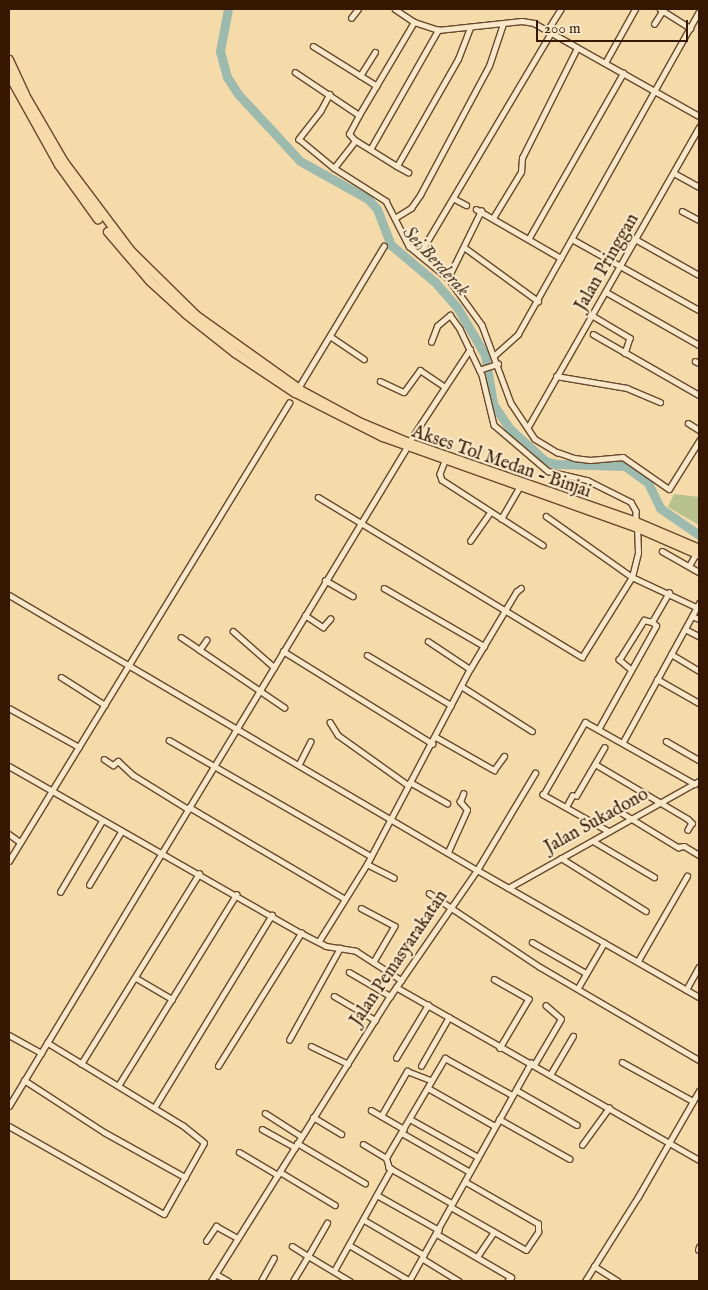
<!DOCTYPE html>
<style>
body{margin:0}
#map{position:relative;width:708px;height:1290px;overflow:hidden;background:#f5daaa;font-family:"IM FELL English",serif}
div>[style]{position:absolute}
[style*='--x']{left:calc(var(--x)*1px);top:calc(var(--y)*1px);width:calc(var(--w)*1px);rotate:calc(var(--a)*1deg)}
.green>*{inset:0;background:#b7c18c}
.river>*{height:9px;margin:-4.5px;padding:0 4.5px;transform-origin:4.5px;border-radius:4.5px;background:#9dbaae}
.roads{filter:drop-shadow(1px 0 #66482c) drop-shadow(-1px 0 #66482c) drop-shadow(0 1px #66482c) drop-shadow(0 -1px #66482c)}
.minor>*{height:4.5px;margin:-2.25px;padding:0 2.25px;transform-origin:2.25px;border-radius:2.25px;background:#f8e7c8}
.tertiary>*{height:5px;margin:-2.5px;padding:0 2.5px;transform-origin:2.5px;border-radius:2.5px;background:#f8e7c8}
.primary>*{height:7px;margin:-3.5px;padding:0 3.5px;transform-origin:3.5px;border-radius:3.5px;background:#f5daaa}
.motorway>*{height:8px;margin:-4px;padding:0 4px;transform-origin:4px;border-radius:4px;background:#f5daaa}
span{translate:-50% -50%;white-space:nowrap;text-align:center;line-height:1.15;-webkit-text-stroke:4.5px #f8e7c8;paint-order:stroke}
.street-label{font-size:18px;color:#361802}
.water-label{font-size:19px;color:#554936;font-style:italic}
.frame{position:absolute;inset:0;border:10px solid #361802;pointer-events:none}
.scale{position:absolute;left:536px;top:20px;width:152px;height:22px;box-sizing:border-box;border:2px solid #361802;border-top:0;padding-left:6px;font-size:15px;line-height:18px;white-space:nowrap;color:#361802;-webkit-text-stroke:4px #f8e7c8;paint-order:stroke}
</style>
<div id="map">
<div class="green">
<i style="clip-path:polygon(674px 494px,699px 497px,699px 525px,668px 507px)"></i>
</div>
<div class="river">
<i style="--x:228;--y:9;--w:43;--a:100.8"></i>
<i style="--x:220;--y:51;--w:27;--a:75"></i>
<i style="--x:227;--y:77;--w:20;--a:57"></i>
<i style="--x:238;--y:94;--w:91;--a:47.2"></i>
<i style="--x:300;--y:161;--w:78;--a:29.2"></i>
<i style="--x:368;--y:199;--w:13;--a:48"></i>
<i style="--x:377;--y:209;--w:39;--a:69"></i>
<i style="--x:391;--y:245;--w:57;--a:40.1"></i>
<i style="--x:435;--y:282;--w:33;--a:49"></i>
<i style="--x:457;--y:307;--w:56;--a:59.7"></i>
<i style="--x:485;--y:355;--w:50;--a:80.7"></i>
<i style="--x:493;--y:404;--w:29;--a:56"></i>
<i style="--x:509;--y:428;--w:49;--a:42.5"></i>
<i style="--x:545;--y:461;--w:11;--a:15"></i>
<i style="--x:556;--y:464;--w:69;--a:1.7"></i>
<i style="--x:625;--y:466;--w:29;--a:36"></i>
<i style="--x:648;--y:483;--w:28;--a:64"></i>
<i style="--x:660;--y:508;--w:47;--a:34.7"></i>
</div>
<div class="roads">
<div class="minor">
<i style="--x:395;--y:9;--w:23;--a:34"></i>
<i style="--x:414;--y:22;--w:25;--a:18"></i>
<i style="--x:438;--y:30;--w:84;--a:-6.1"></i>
<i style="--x:522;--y:21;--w:12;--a:9"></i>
<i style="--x:534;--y:23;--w:189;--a:29.4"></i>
<i style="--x:660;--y:9;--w:36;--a:32"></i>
<i style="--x:351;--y:18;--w:11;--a:-52"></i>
<i style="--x:654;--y:24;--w:17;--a:-57"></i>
<i style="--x:547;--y:31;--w:26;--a:-58"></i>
<i style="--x:313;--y:46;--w:75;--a:32"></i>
<i style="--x:605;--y:63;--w:62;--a:-60.9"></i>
<i style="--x:295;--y:72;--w:77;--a:33.9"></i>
<i style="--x:360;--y:76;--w:28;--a:-58"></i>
<i style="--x:330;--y:94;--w:19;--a:118"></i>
<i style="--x:321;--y:111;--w:36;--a:128"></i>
<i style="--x:299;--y:139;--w:45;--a:39.6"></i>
<i style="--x:334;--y:168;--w:62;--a:32.4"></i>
<i style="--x:386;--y:201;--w:51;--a:62.9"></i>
<i style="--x:409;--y:246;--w:50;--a:39.4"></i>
<i style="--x:448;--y:278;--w:58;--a:54.1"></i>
<i style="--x:482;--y:325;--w:83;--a:69.6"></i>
<i style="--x:511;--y:403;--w:43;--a:56.3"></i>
<i style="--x:535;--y:439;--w:26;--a:31"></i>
<i style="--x:557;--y:452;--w:18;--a:19"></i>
<i style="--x:574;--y:458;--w:16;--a:7"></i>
<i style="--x:590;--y:460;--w:33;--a:-5"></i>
<i style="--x:623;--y:457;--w:56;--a:34.8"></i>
<i style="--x:669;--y:489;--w:57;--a:-58"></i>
<i style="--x:355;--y:140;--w:49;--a:31.8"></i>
<i style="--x:397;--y:166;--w:123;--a:-60.3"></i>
<i style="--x:458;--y:59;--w:33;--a:-69"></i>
<i style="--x:371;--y:148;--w:136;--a:-60.4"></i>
<i style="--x:397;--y:166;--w:13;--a:29"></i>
<i style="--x:334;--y:168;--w:34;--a:-52"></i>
<i style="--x:355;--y:141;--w:9;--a:-131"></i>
<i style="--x:349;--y:134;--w:21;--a:-62"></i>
<i style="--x:359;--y:115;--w:108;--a:-59.4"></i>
<i style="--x:674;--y:173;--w:29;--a:29"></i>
<i style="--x:453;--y:198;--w:15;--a:28"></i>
<i style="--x:476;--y:209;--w:98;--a:30"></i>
<i style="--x:682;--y:211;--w:19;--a:28"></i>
<i style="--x:395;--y:218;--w:19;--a:-32"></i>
<i style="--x:411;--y:208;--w:16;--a:-55"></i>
<i style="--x:420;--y:195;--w:146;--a:-61.9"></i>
<i style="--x:489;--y:66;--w:44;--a:-71.6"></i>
<i style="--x:493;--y:218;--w:54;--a:-58.7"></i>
<i style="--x:521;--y:172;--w:14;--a:-86"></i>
<i style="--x:522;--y:158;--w:123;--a:-63.4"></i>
<i style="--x:529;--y:238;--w:190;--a:-60.3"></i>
<i style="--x:572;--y:239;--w:145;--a:29.2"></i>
<i style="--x:637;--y:240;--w:71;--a:29.4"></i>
<i style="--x:464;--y:247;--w:92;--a:36.1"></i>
<i style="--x:419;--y:255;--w:257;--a:-59.3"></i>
<i style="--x:448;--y:278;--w:75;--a:-63.8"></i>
<i style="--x:608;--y:293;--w:105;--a:29.7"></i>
<i style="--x:593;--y:316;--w:43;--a:30.7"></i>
<i style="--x:630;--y:338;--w:16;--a:108"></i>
<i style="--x:593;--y:334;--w:122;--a:29.9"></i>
<i style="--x:330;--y:336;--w:41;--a:34.1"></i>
<i style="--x:431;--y:342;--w:17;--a:-69"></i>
<i style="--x:437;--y:326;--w:17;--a:-40"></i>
<i style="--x:450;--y:315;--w:17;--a:54"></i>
<i style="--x:460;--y:329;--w:51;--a:64.4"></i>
<i style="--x:482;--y:375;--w:51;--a:76.5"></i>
<i style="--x:494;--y:425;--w:71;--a:40.4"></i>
<i style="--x:548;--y:471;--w:40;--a:13"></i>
<i style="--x:587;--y:480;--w:49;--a:26.6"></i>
<i style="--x:631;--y:502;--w:10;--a:61"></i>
<i style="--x:636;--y:511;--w:10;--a:90"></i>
<i style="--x:495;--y:355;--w:31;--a:-42"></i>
<i style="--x:518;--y:334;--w:369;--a:-60.7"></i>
<i style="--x:695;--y:361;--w:4;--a:27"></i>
<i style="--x:479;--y:370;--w:20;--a:-18"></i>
<i style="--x:556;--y:376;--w:72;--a:9.6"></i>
<i style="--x:627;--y:388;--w:36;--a:23"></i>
<i style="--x:380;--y:381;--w:26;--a:25"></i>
<i style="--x:404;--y:392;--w:27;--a:-54"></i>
<i style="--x:420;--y:370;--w:29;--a:34"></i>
<i style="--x:297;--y:390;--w:168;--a:-58.9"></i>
<i style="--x:688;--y:423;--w:13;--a:32"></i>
<i style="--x:528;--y:427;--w:345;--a:-60.3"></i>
<i style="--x:409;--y:442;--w:111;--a:-56.7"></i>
<i style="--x:445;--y:461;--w:14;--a:111"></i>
<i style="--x:440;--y:474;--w:6;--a:72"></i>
<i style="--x:442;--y:480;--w:120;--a:32.8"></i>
<i style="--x:318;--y:497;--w:309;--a:31.2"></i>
<i style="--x:582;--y:657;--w:94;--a:-58"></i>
<i style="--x:632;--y:577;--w:25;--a:-76"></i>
<i style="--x:638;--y:553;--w:25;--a:-92"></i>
<i style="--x:546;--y:516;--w:105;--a:35.3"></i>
<i style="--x:632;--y:577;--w:71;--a:25.1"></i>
<i style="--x:501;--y:519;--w:38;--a:-60"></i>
<i style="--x:470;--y:541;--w:35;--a:-55"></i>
<i style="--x:662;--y:551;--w:43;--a:29.6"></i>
<i style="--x:689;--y:566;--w:16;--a:-60"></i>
<i style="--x:325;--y:580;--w:32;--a:30"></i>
<i style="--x:384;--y:588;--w:116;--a:30.1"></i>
<i style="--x:9;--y:595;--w:543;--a:30.44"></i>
<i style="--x:477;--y:870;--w:113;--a:-59.1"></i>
<i style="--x:305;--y:615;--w:22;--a:34"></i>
<i style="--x:323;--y:627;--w:11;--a:-49"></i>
<i style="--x:692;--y:616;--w:8;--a:23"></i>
<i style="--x:685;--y:629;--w:16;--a:27"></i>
<i style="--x:233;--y:631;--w:55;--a:41.3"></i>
<i style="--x:181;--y:637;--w:23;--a:34"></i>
<i style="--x:207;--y:640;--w:12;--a:125"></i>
<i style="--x:200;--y:650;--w:102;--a:34.2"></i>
<i style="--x:428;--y:641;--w:50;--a:33.7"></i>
<i style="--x:283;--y:651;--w:176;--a:31.8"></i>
<i style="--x:671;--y:654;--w:33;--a:31"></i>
<i style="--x:367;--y:655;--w:98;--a:30.8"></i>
<i style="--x:631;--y:670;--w:16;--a:-140"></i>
<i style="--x:619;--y:660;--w:47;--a:-58"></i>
<i style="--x:644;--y:620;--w:8;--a:14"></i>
<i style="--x:61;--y:677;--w:52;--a:32.5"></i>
<i style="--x:657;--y:679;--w:48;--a:29.7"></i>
<i style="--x:461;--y:686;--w:84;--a:32.4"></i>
<i style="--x:9;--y:708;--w:80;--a:29.1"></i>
<i style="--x:330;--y:722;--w:15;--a:58"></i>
<i style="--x:338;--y:735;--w:86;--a:35.5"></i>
<i style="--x:599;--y:728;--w:117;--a:-60.8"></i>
<i style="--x:656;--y:626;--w:6;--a:-135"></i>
<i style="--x:652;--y:622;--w:34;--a:-60"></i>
<i style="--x:436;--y:737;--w:67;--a:29.6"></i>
<i style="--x:494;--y:770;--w:17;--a:-54"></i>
<i style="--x:169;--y:740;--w:233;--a:29.9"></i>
<i style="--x:666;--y:741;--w:38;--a:30"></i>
<i style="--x:623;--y:742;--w:158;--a:-61.3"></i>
<i style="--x:104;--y:759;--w:11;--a:34"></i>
<i style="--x:113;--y:765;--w:6;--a:-39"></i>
<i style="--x:118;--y:761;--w:21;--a:43"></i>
<i style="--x:133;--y:775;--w:65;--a:31.7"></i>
<i style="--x:299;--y:764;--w:25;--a:-63"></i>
<i style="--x:595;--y:764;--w:108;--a:30.6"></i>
<i style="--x:688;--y:819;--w:6;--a:45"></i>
<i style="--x:692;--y:823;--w:8;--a:120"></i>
<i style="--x:9;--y:766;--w:336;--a:29.8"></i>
<i style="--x:301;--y:933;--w:28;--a:27"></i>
<i style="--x:326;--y:946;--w:30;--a:9"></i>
<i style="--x:356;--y:951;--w:54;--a:32.8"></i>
<i style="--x:410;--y:782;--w:43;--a:29.6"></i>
<i style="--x:189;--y:807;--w:181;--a:30.5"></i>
<i style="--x:566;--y:807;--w:13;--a:-61"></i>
<i style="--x:572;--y:796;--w:4;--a:0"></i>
<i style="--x:576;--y:796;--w:56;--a:-59.7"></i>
<i style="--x:622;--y:813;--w:66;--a:31.3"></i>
<i style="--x:678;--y:847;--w:6;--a:-9"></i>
<i style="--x:684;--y:846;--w:17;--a:31"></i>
<i style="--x:609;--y:832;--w:76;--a:-150.7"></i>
<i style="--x:543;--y:795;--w:84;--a:-60.1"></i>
<i style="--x:585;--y:722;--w:126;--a:29.4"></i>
<i style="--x:9;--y:834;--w:14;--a:36"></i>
<i style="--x:593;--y:841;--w:71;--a:30.5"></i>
<i style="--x:448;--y:852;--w:46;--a:-65.7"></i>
<i style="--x:467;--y:810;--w:11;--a:-131"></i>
<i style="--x:460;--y:802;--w:9;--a:-69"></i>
<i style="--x:561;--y:858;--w:100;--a:31.9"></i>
<i style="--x:9;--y:861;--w:537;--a:-58.56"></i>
<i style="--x:367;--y:864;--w:30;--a:27"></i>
<i style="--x:89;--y:885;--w:62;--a:-58.9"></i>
<i style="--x:60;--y:892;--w:82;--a:-59.4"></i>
<i style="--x:429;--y:893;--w:133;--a:33.7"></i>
<i style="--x:540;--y:967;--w:184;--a:30.3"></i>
<i style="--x:361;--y:908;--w:38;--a:28"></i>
<i style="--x:395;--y:926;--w:42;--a:120.3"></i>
<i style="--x:319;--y:941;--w:91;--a:-58.1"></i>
<i style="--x:367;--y:864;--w:221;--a:-62.2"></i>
<i style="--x:470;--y:669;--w:90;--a:-59.1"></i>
<i style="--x:516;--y:592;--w:6;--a:-39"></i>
<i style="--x:532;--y:942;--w:62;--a:29.9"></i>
<i style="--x:638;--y:961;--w:98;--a:-60"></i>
<i style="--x:349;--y:972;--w:48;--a:30.3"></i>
<i style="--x:136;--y:978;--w:42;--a:30.3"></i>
<i style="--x:494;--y:979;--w:40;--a:29.7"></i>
<i style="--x:529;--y:999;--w:57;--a:120.6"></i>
<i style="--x:396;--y:987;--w:349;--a:29.7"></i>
<i style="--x:578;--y:988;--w:52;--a:-60"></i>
<i style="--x:686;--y:990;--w:26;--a:-61"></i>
<i style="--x:334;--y:996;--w:48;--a:30.3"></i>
<i style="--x:9;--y:1035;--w:37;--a:29"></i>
<i style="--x:289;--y:1040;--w:105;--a:-61"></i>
<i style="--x:311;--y:1046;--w:41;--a:25.9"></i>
<i style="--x:396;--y:1058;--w:62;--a:-58.9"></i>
<i style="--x:622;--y:1062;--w:81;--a:28.8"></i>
<i style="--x:81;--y:1064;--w:224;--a:-58.2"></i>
<i style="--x:534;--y:1065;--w:53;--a:-59.6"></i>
<i style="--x:561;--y:1019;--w:20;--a:-139"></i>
<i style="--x:218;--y:1066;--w:157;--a:-58"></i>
<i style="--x:421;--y:1066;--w:56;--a:-60.3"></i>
<i style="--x:550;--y:1075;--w:45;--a:-59.5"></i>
<i style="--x:24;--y:1080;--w:95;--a:33"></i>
<i style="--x:104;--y:1132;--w:93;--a:29.1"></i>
<i style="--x:118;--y:1086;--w:225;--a:-58.3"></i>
<i style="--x:428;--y:1088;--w:77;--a:29.6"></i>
<i style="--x:516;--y:1090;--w:70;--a:29.8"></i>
<i style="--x:9;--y:1106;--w:770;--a:-58.87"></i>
<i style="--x:154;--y:1108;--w:226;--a:-58.6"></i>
<i style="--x:371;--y:1110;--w:38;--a:30"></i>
<i style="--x:265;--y:1113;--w:43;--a:32.6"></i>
<i style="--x:381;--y:1116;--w:52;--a:-60"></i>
<i style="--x:407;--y:1071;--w:26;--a:21"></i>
<i style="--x:313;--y:1117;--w:33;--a:31"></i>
<i style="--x:410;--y:1119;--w:78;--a:29.2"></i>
<i style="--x:499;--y:1119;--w:81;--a:29.4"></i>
<i style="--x:9;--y:1126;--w:178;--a:29.6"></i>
<i style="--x:164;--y:1214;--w:81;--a:-60.6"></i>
<i style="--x:204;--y:1143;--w:27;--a:-141"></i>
<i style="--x:183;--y:1126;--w:159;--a:-148.6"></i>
<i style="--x:262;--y:1129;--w:38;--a:29"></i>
<i style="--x:402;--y:1133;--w:78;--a:29.8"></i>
<i style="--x:297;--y:1143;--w:79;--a:30.5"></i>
<i style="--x:363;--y:1144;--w:27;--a:31"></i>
<i style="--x:582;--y:1145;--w:46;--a:-53.9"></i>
<i style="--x:239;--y:1152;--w:45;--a:30.5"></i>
<i style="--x:280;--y:1172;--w:64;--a:31"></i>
<i style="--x:377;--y:1195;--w:71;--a:29.4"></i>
<i style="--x:452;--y:1204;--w:73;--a:-150.3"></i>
<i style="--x:389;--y:1168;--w:10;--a:-107"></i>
<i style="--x:386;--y:1158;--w:116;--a:-59.5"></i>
<i style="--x:445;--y:1058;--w:77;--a:28.9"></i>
<i style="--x:451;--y:1207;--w:86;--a:29.8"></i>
<i style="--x:526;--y:1250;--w:22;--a:-56"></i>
<i style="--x:538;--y:1232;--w:8;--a:-90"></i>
<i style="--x:538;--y:1224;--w:84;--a:-150.1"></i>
<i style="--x:364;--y:1220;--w:69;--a:30.3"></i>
<i style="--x:437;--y:1234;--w:86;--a:30.2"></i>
<i style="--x:511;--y:1277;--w:5;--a:127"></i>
<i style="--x:206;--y:1241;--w:18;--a:-56"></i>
<i style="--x:216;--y:1226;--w:25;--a:29"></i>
<i style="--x:349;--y:1245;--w:71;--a:30.5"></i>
<i style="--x:292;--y:1246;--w:19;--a:32"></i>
<i style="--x:308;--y:1256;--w:38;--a:-60"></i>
<i style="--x:698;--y:1250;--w:3;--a:-72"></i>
<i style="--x:477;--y:1257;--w:30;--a:-56"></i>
<i style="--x:423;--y:1259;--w:42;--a:31.4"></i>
<i style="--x:594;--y:1266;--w:28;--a:32"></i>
<i style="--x:334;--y:1271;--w:117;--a:-60.8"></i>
<i style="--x:216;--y:1274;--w:14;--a:30"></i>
<i style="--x:261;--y:1281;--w:26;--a:-61"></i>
<i style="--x:293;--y:1281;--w:29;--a:-59"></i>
<i style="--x:308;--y:1256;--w:49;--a:30.8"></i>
<i style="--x:409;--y:1281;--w:250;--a:-60.8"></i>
<i style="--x:585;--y:1281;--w:99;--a:-57.8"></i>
<i style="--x:638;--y:1197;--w:122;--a:-60.1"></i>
</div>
<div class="tertiary">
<i style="--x:508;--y:888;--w:219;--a:-29.3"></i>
<i style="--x:211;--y:1281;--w:337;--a:-57.9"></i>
<i style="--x:390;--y:996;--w:153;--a:-55.4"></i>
<i style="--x:477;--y:870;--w:256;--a:29.8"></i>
</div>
<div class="primary">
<i style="--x:298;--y:388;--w:72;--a:28.4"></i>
<i style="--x:361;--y:422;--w:52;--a:22.6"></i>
<i style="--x:409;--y:442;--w:240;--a:19.2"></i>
<i style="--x:636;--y:521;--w:69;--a:23.2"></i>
<i style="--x:295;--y:393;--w:97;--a:26.8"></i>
<i style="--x:382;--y:437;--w:271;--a:19.6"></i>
<i style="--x:637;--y:528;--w:68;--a:23.5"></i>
</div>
<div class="motorway">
<i style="--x:9;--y:60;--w:38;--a:65"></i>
<i style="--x:25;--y:95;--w:78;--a:59.8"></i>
<i style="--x:64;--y:162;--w:110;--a:53.1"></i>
<i style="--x:130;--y:250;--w:94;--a:44.6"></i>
<i style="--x:197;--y:316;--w:124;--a:35.5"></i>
<i style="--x:9;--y:75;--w:103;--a:60.9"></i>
<i style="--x:59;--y:165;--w:67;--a:54.2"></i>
<i style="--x:108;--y:232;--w:65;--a:49.4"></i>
<i style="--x:150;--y:281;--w:49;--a:42.5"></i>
<i style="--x:186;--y:314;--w:63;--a:38.5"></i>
<i style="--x:235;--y:353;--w:72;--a:33.7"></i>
</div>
</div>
<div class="street-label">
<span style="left:608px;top:263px;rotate:-60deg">Jalan Pringgan</span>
<span style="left:501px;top:463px;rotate:19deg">Akses Tol Medan - Binjai</span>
<span style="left:597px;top:822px;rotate:-29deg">Jalan Sukadono</span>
<span style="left:400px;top:959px;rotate:-56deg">Jalan Pemasyarakatan</span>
</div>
<div class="water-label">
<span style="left:435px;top:262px;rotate:47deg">Sei Berderak</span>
</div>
<div class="frame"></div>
<div class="scale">200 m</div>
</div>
